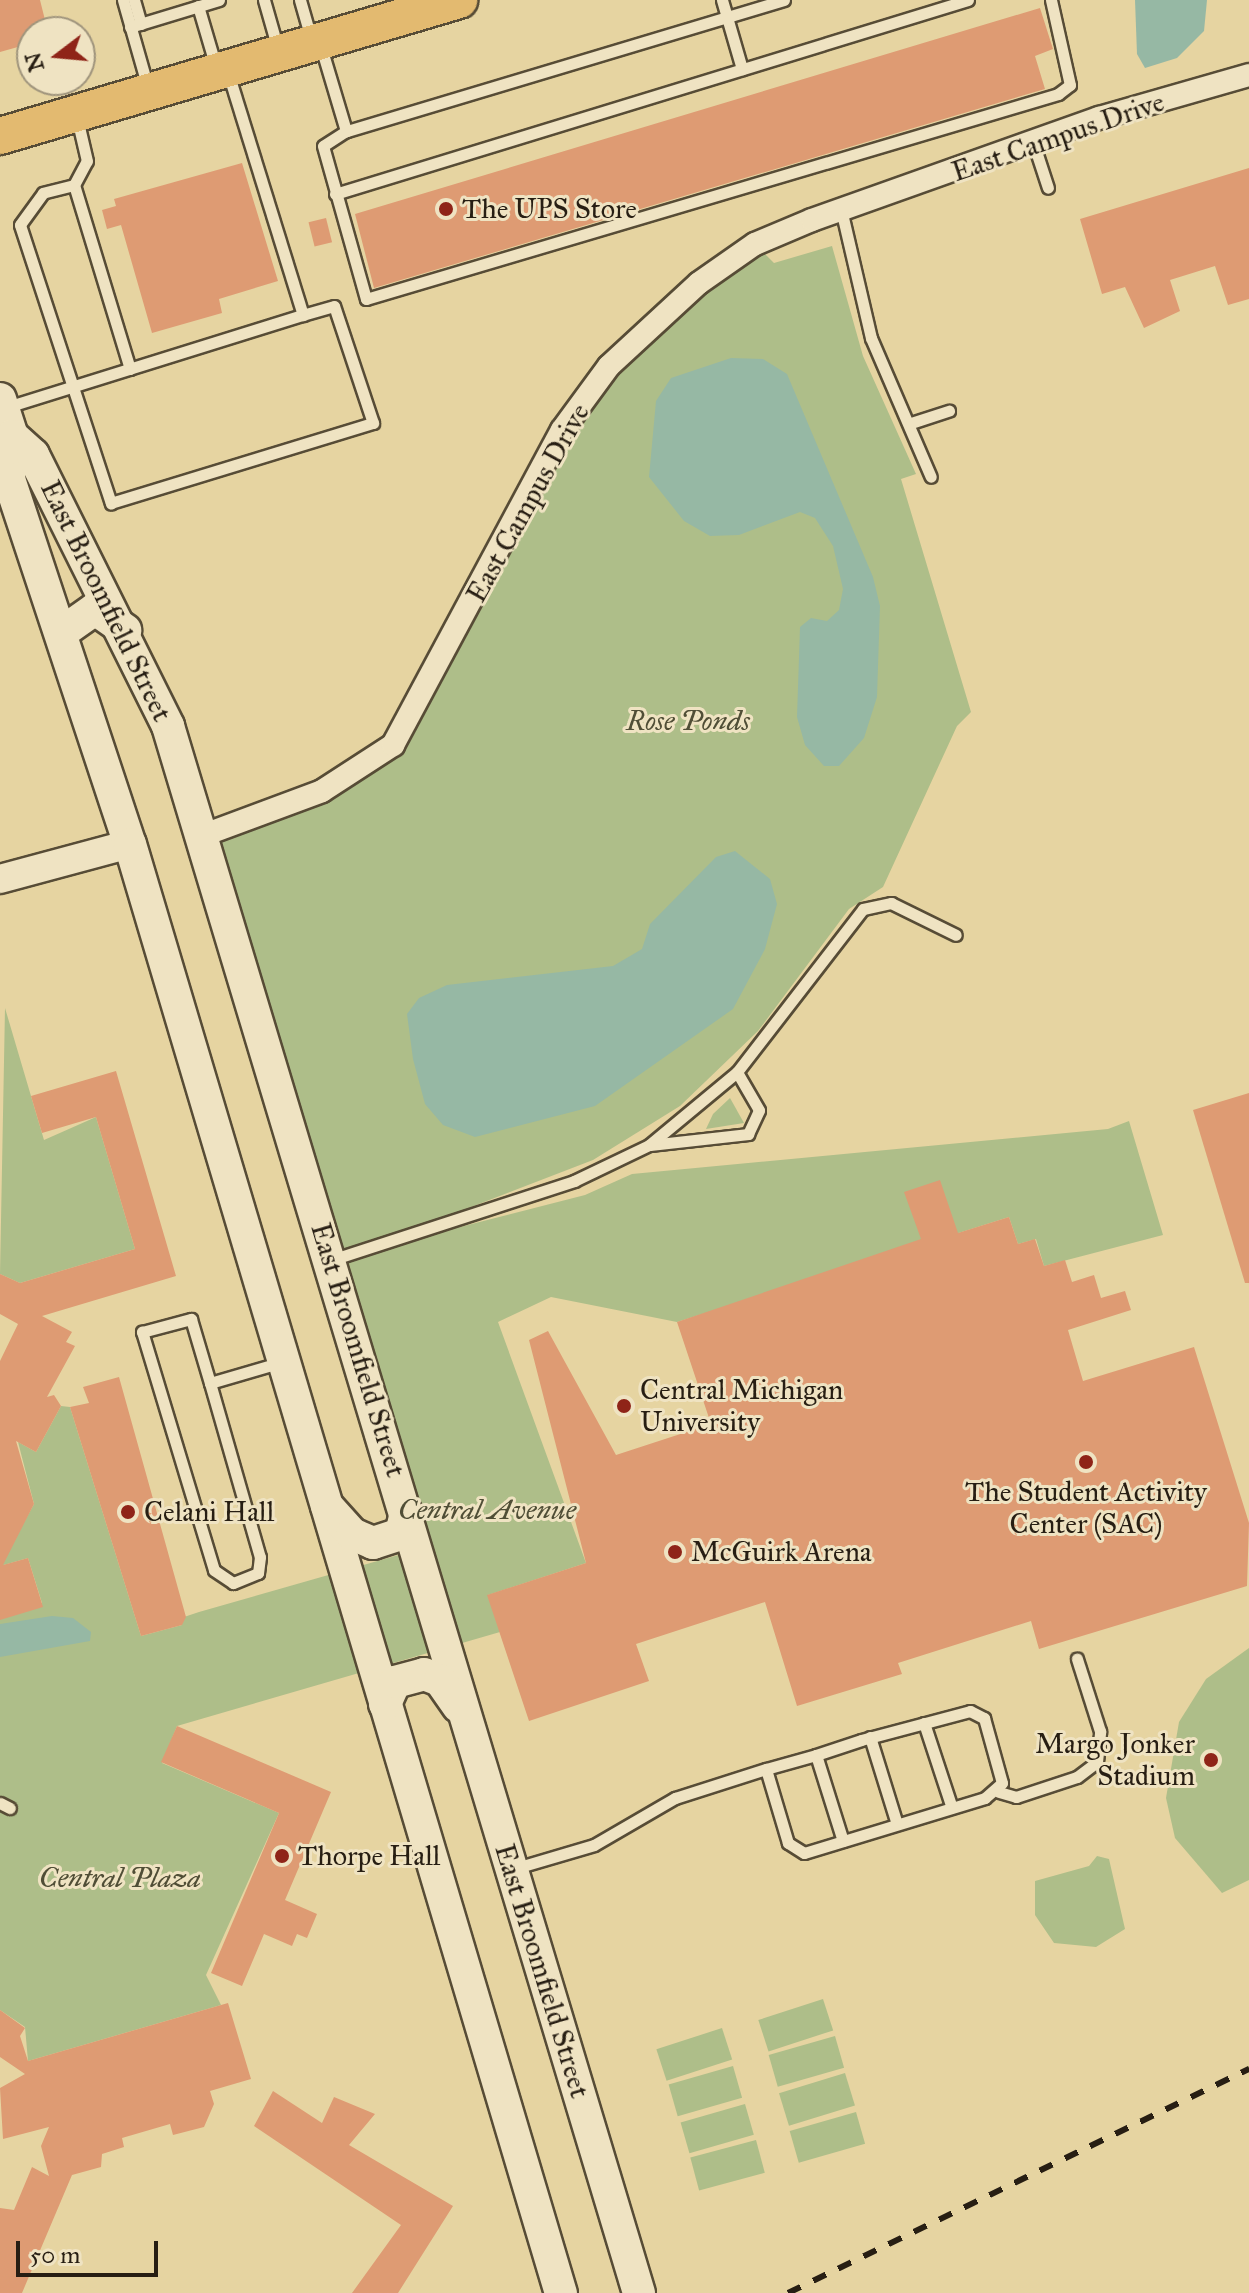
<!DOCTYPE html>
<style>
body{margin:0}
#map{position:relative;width:1249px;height:2293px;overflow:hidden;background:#e6d4a1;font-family:"IM FELL Great Primer",serif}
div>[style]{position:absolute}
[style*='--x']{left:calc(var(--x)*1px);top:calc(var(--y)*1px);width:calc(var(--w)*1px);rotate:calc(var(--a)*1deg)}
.green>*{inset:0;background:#aebe89;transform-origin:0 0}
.water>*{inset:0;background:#96b8a4}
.building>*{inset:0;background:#de9b73;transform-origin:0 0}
.roads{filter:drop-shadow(2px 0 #574c36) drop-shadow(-2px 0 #574c36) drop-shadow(0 2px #574c36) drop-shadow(0 -2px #574c36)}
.service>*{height:11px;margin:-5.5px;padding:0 5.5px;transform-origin:5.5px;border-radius:5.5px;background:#efe3c2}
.minor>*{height:22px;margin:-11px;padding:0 11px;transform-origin:11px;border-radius:11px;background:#efe3c2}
.tertiary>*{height:28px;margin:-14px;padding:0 14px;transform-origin:14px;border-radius:14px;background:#efe3c2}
.secondary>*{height:32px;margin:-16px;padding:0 16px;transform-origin:16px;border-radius:16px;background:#efe3c2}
.primary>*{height:36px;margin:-18px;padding:0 18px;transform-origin:18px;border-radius:18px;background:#e3ba70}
.rail>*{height:6px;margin-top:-3px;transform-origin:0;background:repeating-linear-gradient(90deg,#271e13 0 14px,transparent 0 28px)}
.dots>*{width:22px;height:22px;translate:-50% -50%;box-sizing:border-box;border:4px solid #efe3c2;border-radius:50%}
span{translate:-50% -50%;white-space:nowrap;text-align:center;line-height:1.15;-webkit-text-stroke:6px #efe3c2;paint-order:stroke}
.street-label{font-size:28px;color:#271e13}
.poi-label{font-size:28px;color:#271e13}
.left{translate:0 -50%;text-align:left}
.right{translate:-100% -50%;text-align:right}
.park-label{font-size:28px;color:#504e36;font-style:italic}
.north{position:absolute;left:16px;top:16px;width:80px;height:80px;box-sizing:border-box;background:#efe3c2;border:2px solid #9f947c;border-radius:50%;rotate:254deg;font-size:22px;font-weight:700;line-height:32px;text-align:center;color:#271e13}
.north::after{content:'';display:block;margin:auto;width:28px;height:36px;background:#8f2418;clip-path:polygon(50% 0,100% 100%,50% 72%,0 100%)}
.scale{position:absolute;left:16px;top:2241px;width:142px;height:36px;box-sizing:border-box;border:4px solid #271e13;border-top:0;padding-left:10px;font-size:24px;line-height:28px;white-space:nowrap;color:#271e13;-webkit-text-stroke:6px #efe3c2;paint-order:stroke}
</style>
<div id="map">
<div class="green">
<i style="clip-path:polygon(755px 244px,774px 263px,832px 246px,863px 356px,916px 474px,901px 479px,971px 712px,957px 726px,883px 887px,849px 909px,758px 1031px,680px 1106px,593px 1160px,342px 1257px,585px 1195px,632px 1174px,1108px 1129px,1129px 1121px,1163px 1235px,1044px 1266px,1036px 1239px,1018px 1244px,1009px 1217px,677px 1322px,551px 1297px,498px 1322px,586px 1563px,488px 1595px,500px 1632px,177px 1726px,162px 1763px,279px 1813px,206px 1975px,221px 2005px,28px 2061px,25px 2027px,0 2010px,0 1618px,42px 1603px,28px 1558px,0 1566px,34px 1504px,18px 1442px,36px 1452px,61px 1406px,70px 1407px,141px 1636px,182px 1625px,181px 1618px,199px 1612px,416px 1550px,204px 835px,376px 762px,588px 394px)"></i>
<i style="clip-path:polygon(5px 1008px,44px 1140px,96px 1117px,135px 1249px,20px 1283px,0 1274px)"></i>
<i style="clip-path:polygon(730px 1098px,744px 1123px,706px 1129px,713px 1114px)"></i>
<i style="clip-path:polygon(1249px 1648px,1249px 1880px,1222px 1893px,1175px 1838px,1166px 1798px,1179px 1722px,1206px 1679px)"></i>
<i style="clip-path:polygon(1097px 1856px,1109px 1859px,1125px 1929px,1096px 1947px,1054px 1943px,1035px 1915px,1035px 1881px,1089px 1866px)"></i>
<i style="left:823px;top:1999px;width:33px;height:68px;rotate:72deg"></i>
<i style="left:722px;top:2028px;width:33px;height:69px;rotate:72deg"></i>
<i style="left:835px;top:2036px;width:33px;height:69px;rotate:74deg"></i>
<i style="left:733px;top:2066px;width:33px;height:67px;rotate:74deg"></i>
<i style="left:845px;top:2073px;width:34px;height:69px;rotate:73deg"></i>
<i style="left:745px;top:2104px;width:32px;height:67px;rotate:74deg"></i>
<i style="left:856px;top:2112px;width:33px;height:69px;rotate:74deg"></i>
<i style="left:756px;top:2140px;width:34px;height:68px;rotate:75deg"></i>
</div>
<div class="water">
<i style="clip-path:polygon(1135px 0,1207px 0,1204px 31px,1177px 58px,1145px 68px,1137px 54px)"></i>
<i style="clip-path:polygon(731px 358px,763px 359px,787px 374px,873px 577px,880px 606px,877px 697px,864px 738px,839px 766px,824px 766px,805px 745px,797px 717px,800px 627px,811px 618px,827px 621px,839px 610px,843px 589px,833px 546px,815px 518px,800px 512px,739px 535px,710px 536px,684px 521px,649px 477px,656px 401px,671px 378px)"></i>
<i style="clip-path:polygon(735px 851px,770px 879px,777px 904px,765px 949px,733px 1009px,595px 1106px,475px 1137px,443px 1125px,425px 1104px,413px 1059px,407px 1014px,419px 998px,447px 985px,613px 966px,642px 949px,650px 924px,716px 857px)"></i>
<i style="clip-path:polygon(52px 1616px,73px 1618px,91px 1632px,90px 1641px,0 1657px,0 1624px)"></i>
</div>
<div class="building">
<i style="clip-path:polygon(0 0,40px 0,48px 32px,32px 32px,32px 43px,0 52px)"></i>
<i style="clip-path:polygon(1040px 8px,1053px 49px,1035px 56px,1045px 89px,374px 288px,355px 214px)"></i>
<i style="clip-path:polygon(242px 163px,278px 281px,219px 299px,222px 313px,152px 333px,121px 225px,107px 229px,102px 210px,116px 206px,114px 199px)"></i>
<i style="clip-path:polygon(1249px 168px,1249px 299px,1228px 305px,1215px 266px,1170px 280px,1180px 311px,1144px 328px,1125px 287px,1102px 294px,1080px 219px)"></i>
<i style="left:326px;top:218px;width:25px;height:18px;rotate:76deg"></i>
<i style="clip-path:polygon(116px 1071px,176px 1276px,42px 1316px,72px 1332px,66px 1342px,75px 1346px,47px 1397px,54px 1395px,61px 1406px,36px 1452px,16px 1441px,34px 1504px,3px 1565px,28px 1558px,43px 1607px,0 1620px,0 1361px,18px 1324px,0 1314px,0 1274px,20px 1283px,135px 1249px,96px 1117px,42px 1133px,31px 1096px)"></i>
<i style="clip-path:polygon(1249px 1093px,1249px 1283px,1245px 1283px,1193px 1110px)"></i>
<i style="clip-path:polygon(940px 1180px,958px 1233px,1009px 1217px,1018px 1244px,1035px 1239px,1044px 1266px,1065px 1260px,1072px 1282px,1094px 1275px,1101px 1298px,1125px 1291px,1131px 1310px,1068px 1330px,1083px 1381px,1194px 1347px,1249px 1523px,1247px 1586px,1039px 1649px,1031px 1621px,898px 1663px,902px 1674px,797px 1706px,765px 1602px,636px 1644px,649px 1681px,529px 1721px,487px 1595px,586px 1563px,529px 1340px,548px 1331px,616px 1455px,711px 1424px,677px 1322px,921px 1239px,904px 1192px)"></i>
<i style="clip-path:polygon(119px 1377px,186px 1617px,182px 1625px,141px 1636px,70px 1407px,89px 1403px,83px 1387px)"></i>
<i style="clip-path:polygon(177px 1726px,331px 1792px,285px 1900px,317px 1914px,307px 1938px,297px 1934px,292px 1946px,264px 1934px,242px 1986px,211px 1973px,279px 1813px,161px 1762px)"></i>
<i style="clip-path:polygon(228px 2003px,251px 2079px,210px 2091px,214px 2104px,204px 2127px,173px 2135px,170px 2124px,122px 2138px,124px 2147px,102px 2154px,101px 2167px,72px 2175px,22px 2293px,0 2293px,0 2208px,14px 2210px,32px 2167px,49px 2176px,41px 2146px,49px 2127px,3px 2139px,0 2088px,25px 2074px,0 2057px,0 2010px,25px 2028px,20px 2036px,28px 2061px)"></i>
<i style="clip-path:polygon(273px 2091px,322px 2123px,334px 2097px,375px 2114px,349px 2145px,453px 2206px,398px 2293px,352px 2293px,401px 2225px,254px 2126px)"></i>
</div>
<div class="roads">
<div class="service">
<i style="--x:123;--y:0;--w:91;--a:74.1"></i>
<i style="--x:134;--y:0;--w:25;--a:74"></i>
<i style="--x:264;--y:0;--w:51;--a:74.1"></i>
<i style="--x:300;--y:0;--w:40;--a:74"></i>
<i style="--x:722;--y:0;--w:72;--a:73.8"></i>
<i style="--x:784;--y:0;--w:457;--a:163.3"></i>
<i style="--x:346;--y:131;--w:27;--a:147"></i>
<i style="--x:323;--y:146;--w:159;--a:74.3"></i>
<i style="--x:366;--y:299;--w:722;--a:-16.5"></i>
<i style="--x:1058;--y:94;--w:15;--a:-37"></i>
<i style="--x:1070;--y:85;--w:87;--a:-102.6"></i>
<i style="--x:198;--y:6;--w:64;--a:73.6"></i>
<i style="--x:130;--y:27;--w:93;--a:-16.9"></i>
<i style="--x:321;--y:47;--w:88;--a:73.4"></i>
<i style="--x:1033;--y:142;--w:48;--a:71.9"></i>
<i style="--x:74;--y:185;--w:27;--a:-62"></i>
<i style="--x:87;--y:161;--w:44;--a:-103.1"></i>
<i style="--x:335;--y:194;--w:662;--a:-17.04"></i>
<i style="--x:841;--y:209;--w:132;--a:76.9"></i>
<i style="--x:871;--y:338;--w:151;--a:66.7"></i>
<i style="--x:130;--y:369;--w:192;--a:-106.9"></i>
<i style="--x:74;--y:185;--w:32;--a:166"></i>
<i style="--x:43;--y:193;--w:39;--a:126"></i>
<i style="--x:20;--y:225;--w:293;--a:71.9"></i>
<i style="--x:111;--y:503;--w:274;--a:-17"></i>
<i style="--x:373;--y:423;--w:123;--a:-108.4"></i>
<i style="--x:334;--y:306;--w:32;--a:164"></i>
<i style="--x:7;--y:407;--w:310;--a:-17.3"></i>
<i style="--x:303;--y:315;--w:253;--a:-107.2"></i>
<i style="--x:911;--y:423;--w:40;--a:-18"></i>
<i style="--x:650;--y:1145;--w:99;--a:-6.4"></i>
<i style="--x:748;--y:1134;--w:26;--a:-65"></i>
<i style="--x:759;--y:1110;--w:44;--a:-120.1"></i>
<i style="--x:331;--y:1260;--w:256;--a:-18"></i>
<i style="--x:574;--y:1181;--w:83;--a:-25.6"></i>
<i style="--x:649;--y:1145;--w:114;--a:-39.7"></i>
<i style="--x:737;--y:1072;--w:206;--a:-52.3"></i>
<i style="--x:863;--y:909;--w:29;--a:-12"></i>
<i style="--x:891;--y:903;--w:72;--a:26.2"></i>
<i style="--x:210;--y:1383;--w:181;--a:74"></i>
<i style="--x:260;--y:1557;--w:16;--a:97"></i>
<i style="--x:258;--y:1573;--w:27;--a:158"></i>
<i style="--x:233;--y:1583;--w:23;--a:-146"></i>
<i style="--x:214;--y:1570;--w:249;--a:-106.8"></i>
<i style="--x:142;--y:1332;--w:51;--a:-14.9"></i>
<i style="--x:191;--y:1319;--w:67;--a:73.5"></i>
<i style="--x:210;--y:1383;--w:75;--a:-16.3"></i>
<i style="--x:924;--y:1723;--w:89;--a:71.8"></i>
<i style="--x:870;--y:1737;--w:91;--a:72.8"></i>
<i style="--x:816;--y:1755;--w:90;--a:72.6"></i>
<i style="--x:999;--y:1792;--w:18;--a:16"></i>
<i style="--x:1016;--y:1797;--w:64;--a:-18.2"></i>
<i style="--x:1077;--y:1777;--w:25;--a:-37"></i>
<i style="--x:1097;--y:1762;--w:31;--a:-84"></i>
<i style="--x:1100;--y:1731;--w:76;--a:-107.7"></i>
<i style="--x:0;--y:1803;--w:11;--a:27"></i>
<i style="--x:516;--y:1868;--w:81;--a:-16.4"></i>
<i style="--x:594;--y:1845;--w:94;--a:-30.1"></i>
<i style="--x:675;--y:1798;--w:96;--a:-17.7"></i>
<i style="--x:766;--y:1769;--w:52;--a:-15.6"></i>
<i style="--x:816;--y:1755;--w:47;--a:-18.4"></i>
<i style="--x:861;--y:1740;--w:113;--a:-14.9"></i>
<i style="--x:970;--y:1711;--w:16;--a:27"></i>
<i style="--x:984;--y:1718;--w:67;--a:74.5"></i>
<i style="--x:1002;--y:1783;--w:23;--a:139"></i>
<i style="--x:985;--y:1798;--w:189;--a:163.1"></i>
<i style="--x:804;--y:1853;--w:19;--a:-148"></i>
<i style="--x:788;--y:1843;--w:77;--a:-106.6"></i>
</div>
<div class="minor">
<i style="--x:204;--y:835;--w:126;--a:-20.4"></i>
<i style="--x:322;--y:791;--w:85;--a:-32.9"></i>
<i style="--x:393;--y:745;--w:357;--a:-61.8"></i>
<i style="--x:562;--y:430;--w:79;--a:-53.7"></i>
<i style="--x:609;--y:366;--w:122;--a:-42.7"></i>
<i style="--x:699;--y:283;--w:68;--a:-34.9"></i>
<i style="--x:755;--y:244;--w:62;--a:-22.8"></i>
<i style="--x:812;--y:220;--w:305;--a:-19.6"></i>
<i style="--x:1099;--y:118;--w:156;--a:-16"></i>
</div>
<div class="tertiary">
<i style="--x:0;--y:879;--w:135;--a:-15.1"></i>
</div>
<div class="secondary">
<i style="--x:0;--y:399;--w:39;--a:72"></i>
<i style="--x:12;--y:436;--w:43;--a:94"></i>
<i style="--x:9;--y:479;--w:385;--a:71.7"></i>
<i style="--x:130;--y:844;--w:1512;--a:73.44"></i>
<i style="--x:12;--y:436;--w:28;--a:42"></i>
<i style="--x:33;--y:455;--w:303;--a:63.5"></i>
<i style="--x:168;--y:726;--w:1636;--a:73.27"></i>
<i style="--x:61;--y:633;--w:42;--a:-35.2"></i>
<i style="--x:95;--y:609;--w:37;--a:35"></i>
<i style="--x:327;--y:1506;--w:38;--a:48"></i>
<i style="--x:352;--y:1534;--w:23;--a:23"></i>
<i style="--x:373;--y:1543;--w:29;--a:-18"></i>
<i style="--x:401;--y:1534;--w:22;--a:-77"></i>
<i style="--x:385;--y:1704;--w:24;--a:-66"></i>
<i style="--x:395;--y:1682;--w:30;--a:-15"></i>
<i style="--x:424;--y:1674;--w:17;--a:21"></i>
<i style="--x:440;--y:1680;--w:32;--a:55"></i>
</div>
<div class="primary">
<i style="--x:0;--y:136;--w:479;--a:-16.5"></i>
</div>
</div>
<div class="rail">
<i style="--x:788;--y:2293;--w:513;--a:-25.92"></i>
</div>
<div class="dots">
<i style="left:446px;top:209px;background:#8f2418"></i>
<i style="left:624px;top:1406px;background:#8f2418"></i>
<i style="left:1086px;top:1462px;background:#8f2418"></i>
<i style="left:128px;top:1512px;background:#8f2418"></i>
<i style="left:675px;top:1552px;background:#8f2418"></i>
<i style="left:1211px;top:1760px;background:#8f2418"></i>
<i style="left:282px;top:1856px;background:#8f2418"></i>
</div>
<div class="street-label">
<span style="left:1058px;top:137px;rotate:-19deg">East Campus Drive</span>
<span style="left:528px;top:503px;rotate:-61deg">East Campus Drive</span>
<span style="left:106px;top:601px;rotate:64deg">East Broomfield Street</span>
<span style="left:358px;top:1350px;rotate:73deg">East Broomfield Street</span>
<span style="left:542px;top:1971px;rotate:73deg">East Broomfield Street</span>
</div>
<div class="poi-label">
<span class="left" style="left:462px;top:209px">The UPS Store</span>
<span class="left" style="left:640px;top:1406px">Central Michigan<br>University</span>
<span style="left:1086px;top:1508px">The Student Activity<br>Center (SAC)</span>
<span class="left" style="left:144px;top:1512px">Celani Hall</span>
<span class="left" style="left:691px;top:1552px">McGuirk Arena</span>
<span class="right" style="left:1195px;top:1760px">Margo Jonker<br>Stadium</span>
<span class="left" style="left:298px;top:1856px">Thorpe Hall</span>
</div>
<div class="park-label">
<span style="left:688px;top:721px">Rose Ponds</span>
<span style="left:487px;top:1510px">Central Avenue</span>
<span style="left:120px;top:1878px">Central Plaza</span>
</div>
<div class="north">N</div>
<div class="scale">50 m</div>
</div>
